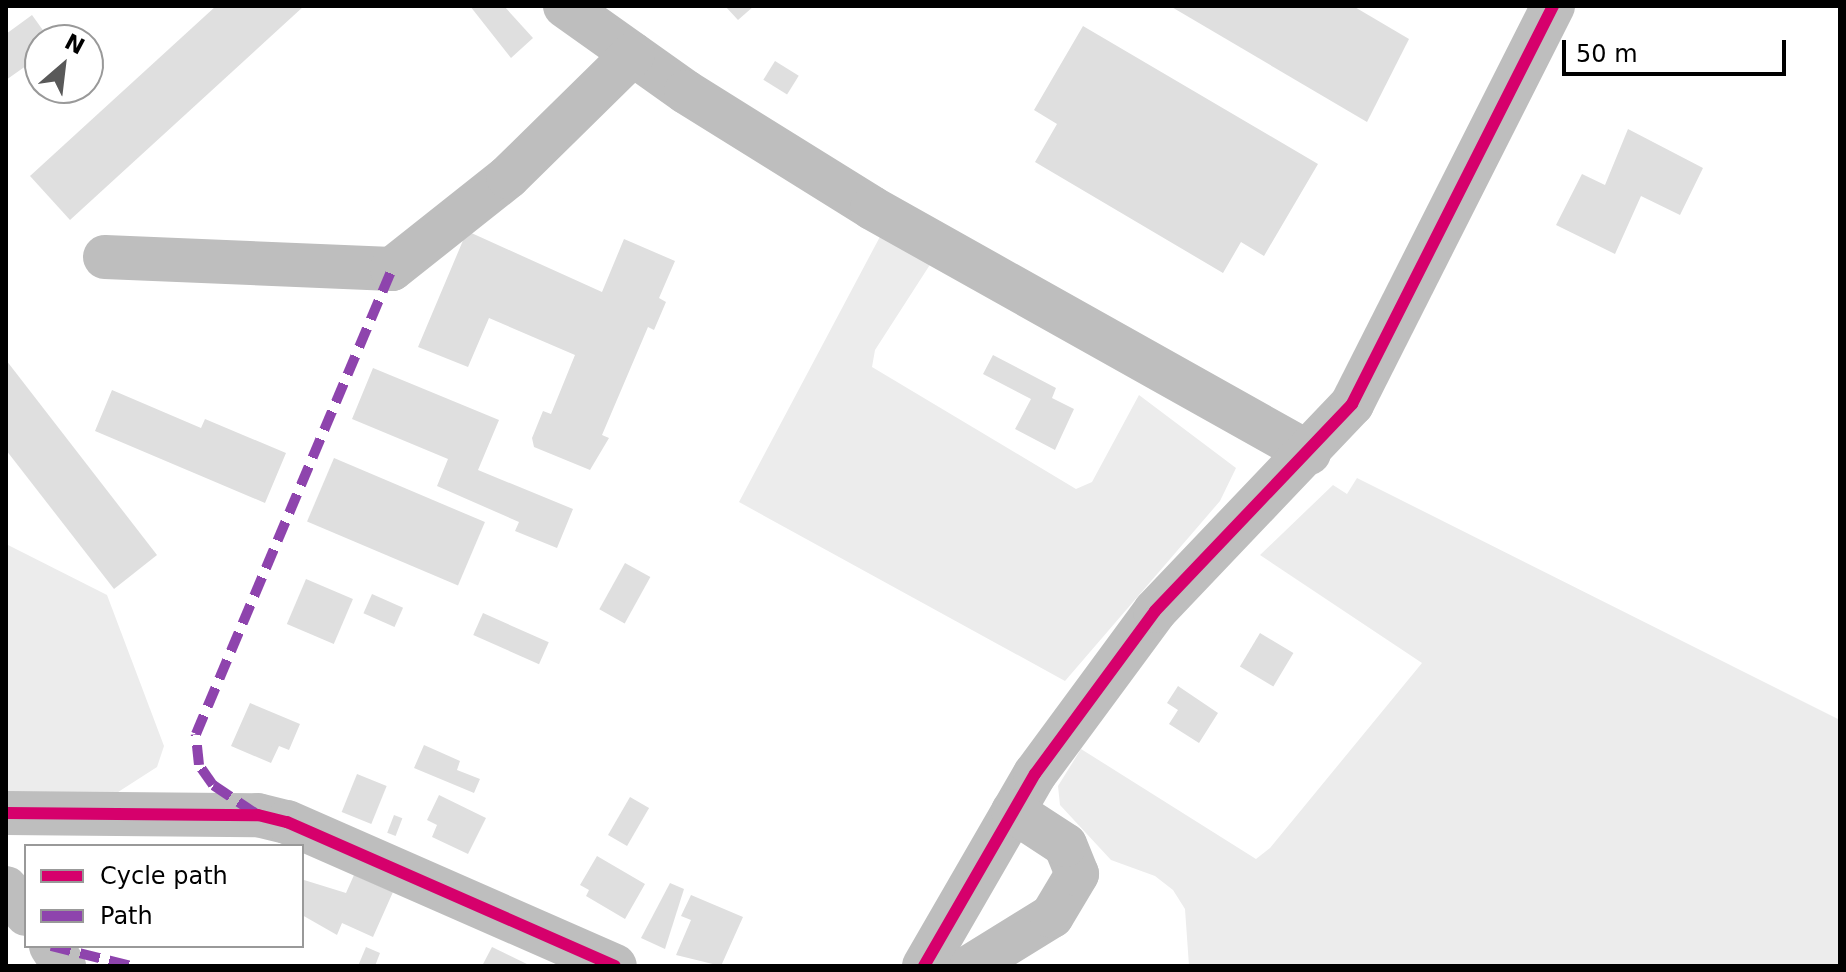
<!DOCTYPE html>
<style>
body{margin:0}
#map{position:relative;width:1846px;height:972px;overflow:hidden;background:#fff;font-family:"DejaVu Sans",sans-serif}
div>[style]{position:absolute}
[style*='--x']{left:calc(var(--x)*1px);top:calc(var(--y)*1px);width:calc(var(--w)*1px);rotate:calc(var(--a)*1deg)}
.green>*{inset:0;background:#ececec}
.building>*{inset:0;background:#dfdfdf;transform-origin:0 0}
.minor>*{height:44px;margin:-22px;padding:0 22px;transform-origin:22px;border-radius:22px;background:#bebebe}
.quiet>*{height:10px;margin-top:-5px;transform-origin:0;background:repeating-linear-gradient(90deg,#8e44ad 0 20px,transparent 0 30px)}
.cycleway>*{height:12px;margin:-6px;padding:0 6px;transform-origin:6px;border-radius:6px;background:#d6006c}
span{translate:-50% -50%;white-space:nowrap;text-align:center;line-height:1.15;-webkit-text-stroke:7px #fff;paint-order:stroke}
.frame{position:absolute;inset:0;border:8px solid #000;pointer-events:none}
.legend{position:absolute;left:24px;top:844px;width:280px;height:104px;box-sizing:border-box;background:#fff;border:2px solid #999;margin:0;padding:10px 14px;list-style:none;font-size:24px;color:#000}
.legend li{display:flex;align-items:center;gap:16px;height:40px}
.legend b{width:40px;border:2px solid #999}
.north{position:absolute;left:24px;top:24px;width:80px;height:80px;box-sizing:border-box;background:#fff;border:2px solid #999;border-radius:50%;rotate:28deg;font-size:22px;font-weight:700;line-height:32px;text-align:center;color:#000}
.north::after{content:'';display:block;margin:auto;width:28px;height:36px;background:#595959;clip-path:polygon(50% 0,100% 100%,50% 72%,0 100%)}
.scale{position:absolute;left:1562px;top:40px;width:224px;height:36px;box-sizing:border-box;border:4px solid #000;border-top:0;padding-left:10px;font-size:24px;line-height:28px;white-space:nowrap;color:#000;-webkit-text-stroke:6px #fff;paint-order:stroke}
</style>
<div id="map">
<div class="green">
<i style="clip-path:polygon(883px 231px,933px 260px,875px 350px,872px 367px,1076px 489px,1092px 482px,1139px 395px,1236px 468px,1220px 501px,1065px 681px,739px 502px)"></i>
<i style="clip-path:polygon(1357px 478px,1840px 720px,1840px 966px,1189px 966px,1185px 909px,1173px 890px,1155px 876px,1111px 860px,1060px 805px,1058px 786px,1081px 749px,1256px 859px,1270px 848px,1422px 663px,1260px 555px,1333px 485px,1347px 494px)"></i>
<i style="clip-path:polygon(6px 544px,107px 595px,164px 746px,157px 767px,87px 812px,6px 794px)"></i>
</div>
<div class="building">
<i style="clip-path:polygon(216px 6px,304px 6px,70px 220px,30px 176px)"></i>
<i style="clip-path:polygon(470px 6px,504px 6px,533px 38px,511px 58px)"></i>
<i style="clip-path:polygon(725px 6px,754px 6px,738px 20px)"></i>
<i style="clip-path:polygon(1170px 6px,1353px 6px,1409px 39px,1367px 122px)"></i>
<i style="clip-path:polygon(32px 15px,50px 40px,40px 40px,40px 56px,6px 80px,6px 34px)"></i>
<i style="clip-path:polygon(1083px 26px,1318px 164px,1264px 256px,1241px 242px,1223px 273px,1035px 162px,1057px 124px,1034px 110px)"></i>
<i style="left:775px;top:61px;width:28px;height:22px;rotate:32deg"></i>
<i style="clip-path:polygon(1628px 129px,1703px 168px,1680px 215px,1641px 196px,1615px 254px,1556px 225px,1582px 174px,1605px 185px)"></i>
<i style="clip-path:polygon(467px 231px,602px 292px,624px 239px,675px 261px,659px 298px,666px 302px,654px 330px,648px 327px,602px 435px,609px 438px,590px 470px,534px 447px,532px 438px,543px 411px,551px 414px,575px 355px,489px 318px,468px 367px,418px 347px)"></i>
<i style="clip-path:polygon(993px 355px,1056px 388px,1052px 398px,1074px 409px,1055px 450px,1015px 429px,1031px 399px,983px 374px)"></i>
<i style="clip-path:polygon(6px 360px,157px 555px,114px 589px,6px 450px)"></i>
<i style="clip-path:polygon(373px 368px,499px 420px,478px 470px,573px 509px,557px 548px,515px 531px,519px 522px,437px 486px,448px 459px,352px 419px)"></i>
<i style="clip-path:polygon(112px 390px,201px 428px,205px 419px,286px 453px,265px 503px,95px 431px)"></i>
<i style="left:334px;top:458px;width:164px;height:69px;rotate:23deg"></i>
<i style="left:625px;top:563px;width:29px;height:53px;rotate:29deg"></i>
<i style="left:306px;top:579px;width:51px;height:49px;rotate:23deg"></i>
<i style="left:372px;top:594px;width:34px;height:21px;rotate:24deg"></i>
<i style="left:483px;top:613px;width:72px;height:24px;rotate:24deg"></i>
<i style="left:1260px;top:633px;width:39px;height:39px;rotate:31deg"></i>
<i style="clip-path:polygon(1178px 686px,1218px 713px,1199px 743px,1169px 724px,1178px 710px,1167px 703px)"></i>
<i style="clip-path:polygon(250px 703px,300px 724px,289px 750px,279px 746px,271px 763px,231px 746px)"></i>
<i style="clip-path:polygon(424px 745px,460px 761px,457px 770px,480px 779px,474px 793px,414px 768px)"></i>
<i style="left:357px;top:774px;width:32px;height:41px;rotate:22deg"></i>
<i style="clip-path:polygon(439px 795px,486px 818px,468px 854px,432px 837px,437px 825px,427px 820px)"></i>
<i style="left:630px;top:797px;width:22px;height:44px;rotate:30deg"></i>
<i style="left:394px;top:815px;width:9px;height:19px;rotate:21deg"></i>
<i style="clip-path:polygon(597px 856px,645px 884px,625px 919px,586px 896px,589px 890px,580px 885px)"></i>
<i style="clip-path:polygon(354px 875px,393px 892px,373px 937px,342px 923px,337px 935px,302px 915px,304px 880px,346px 893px)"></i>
<i style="clip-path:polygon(670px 883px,684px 889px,665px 949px,641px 938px)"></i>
<i style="clip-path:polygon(691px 895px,743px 917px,721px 966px,676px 955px,691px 920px,681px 916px)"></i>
<i style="clip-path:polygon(366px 947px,380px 953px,375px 966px,358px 966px)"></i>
<i style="clip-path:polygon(492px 947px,531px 966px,482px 966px)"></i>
</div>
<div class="minor">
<i style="--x:565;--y:6;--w:148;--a:35.4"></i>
<i style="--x:686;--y:92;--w:219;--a:31.9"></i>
<i style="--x:872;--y:208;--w:501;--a:29.28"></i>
<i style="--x:105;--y:257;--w:287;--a:2.4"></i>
<i style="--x:392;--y:269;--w:148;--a:-38.4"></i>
<i style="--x:508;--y:177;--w:175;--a:-44.5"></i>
<i style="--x:6;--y:813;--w:252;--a:0.5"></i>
<i style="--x:258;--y:815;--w:30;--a:14"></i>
<i style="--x:287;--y:822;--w:358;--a:23.7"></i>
<i style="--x:6;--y:888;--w:33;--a:52"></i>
<i style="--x:51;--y:946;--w:24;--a:57"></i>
<i style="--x:924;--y:966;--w:222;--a:-60"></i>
<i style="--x:1035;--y:774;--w:202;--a:-53.6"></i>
<i style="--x:1155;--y:611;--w:286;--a:-46.4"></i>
<i style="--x:1352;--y:404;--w:446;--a:-63.2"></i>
<i style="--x:971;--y:966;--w:95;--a:-31.7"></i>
<i style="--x:1052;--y:916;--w:49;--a:-59.2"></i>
<i style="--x:1077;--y:874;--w:31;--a:-112"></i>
<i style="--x:1065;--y:845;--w:62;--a:-146.8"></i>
</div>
<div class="quiet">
<i style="--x:255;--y:813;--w:50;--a:-146.3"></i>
<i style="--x:213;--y:785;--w:24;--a:-125"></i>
<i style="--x:199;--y:765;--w:31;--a:-96"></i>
<i style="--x:196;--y:734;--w:505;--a:-67.14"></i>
<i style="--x:51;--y:946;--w:82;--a:14"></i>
</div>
<div class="cycleway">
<i style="--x:6;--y:813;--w:252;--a:0.5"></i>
<i style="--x:258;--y:815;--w:30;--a:14"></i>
<i style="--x:287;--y:822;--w:358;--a:23.7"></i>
<i style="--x:924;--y:966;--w:222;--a:-60"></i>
<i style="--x:1035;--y:774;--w:202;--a:-53.6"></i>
<i style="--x:1155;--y:611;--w:286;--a:-46.4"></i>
<i style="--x:1352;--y:404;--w:446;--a:-63.2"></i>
</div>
<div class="frame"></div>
<ul class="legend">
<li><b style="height:10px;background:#d6006c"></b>Cycle path</li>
<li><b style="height:10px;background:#8e44ad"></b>Path</li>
</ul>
<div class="north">N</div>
<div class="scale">50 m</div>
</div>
